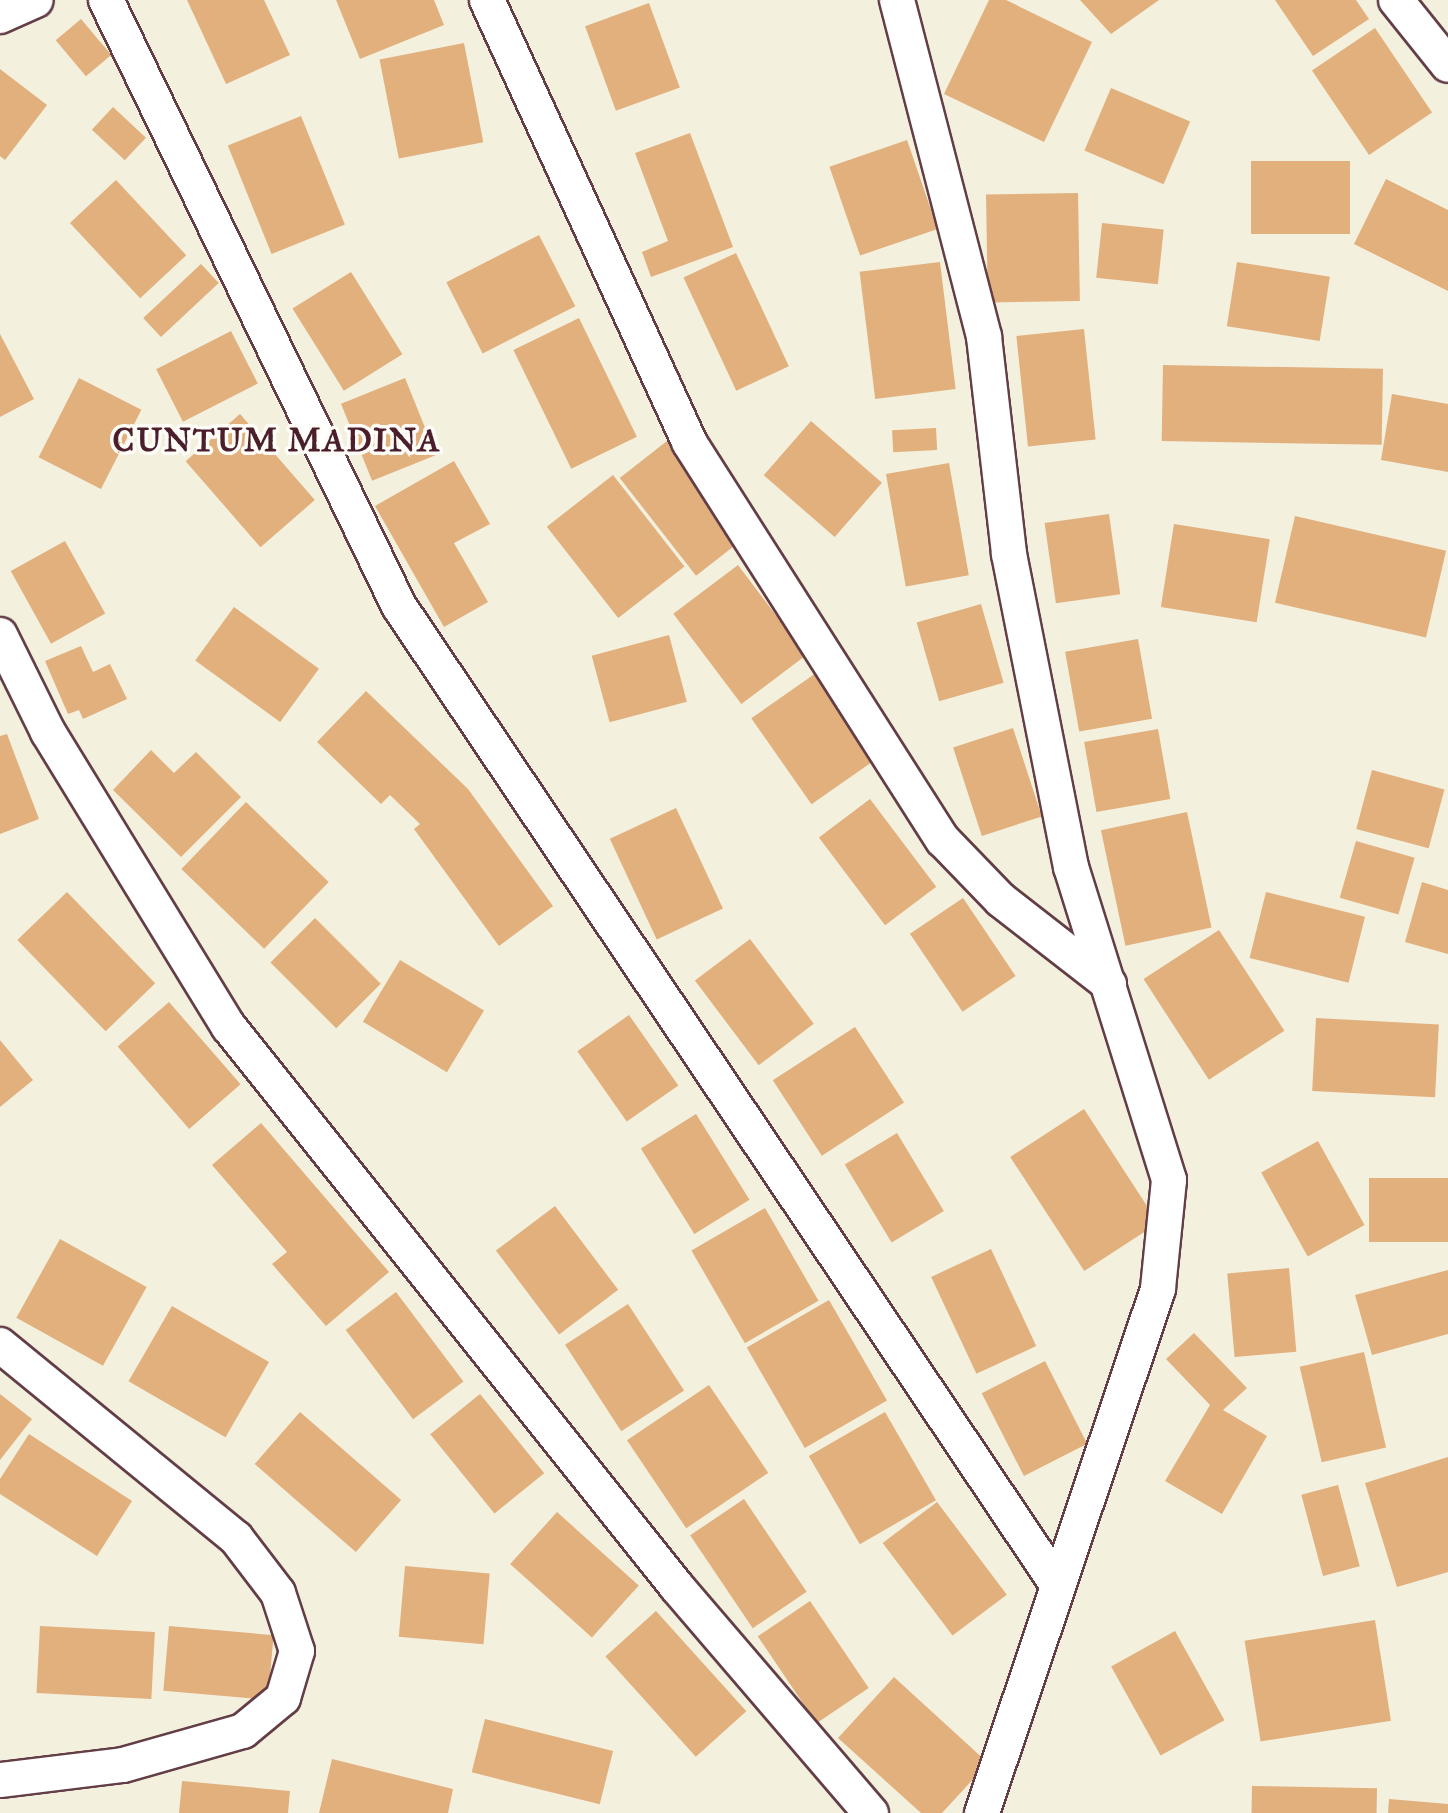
<!DOCTYPE html>
<style>
body{margin:0}
#map{position:relative;width:1448px;height:1813px;overflow:hidden;background:#f3f0de;font-family:"IM FELL Great Primer",serif}
div>[style]{position:absolute}
[style*='--x']{left:calc(var(--x)*1px);top:calc(var(--y)*1px);width:calc(var(--w)*1px);rotate:calc(var(--a)*1deg)}
.building>*{inset:0;background:#e1b07d;transform-origin:0 0}
.roads{filter:drop-shadow(2px 0 #633e46) drop-shadow(-2px 0 #633e46) drop-shadow(0 2px #633e46) drop-shadow(0 -2px #633e46)}
.street>*{height:34px;margin:-17px;padding:0 17px;transform-origin:17px;border-radius:17px;background:#fff}
span{translate:-50% -50%;white-space:nowrap;text-align:center;line-height:1.15;-webkit-text-stroke:7px #fdfcf7;paint-order:stroke}
.district-label{font-size:32px;color:#4a1f2b;font-weight:700;letter-spacing:2px}
</style>
<div id="map">
<div class="building">
<i style="clip-path:polygon(187px 0,264px 0,290px 55px,226px 84px)"></i>
<i style="clip-path:polygon(336px 0,434px 0,444px 25px,360px 59px)"></i>
<i style="clip-path:polygon(989px 0,1006px 0,1092px 42px,1044px 142px,944px 94px)"></i>
<i style="clip-path:polygon(1080px 0,1159px 0,1111px 34px)"></i>
<i style="clip-path:polygon(1275px 0,1356px 0,1369px 19px,1313px 56px)"></i>
<i style="left:649px;top:3px;width:90px;height:68px;rotate:70deg"></i>
<i style="left:81px;top:19px;width:47px;height:33px;rotate:50deg"></i>
<i style="left:1375px;top:28px;width:102px;height:76px;rotate:56deg"></i>
<i style="left:464px;top:43px;width:101px;height:86px;rotate:79deg"></i>
<i style="clip-path:polygon(0 69px,47px 105px,5px 160px,0 156px)"></i>
<i style="left:1111px;top:88px;width:86px;height:68px;rotate:23deg"></i>
<i style="left:113px;top:107px;width:45px;height:31px;rotate:43deg"></i>
<i style="left:301px;top:116px;width:117px;height:79px;rotate:68deg"></i>
<i style="clip-path:polygon(690px 133px,733px 247px,651px 277px,642px 252px,668px 241px,635px 153px)"></i>
<i style="left:907px;top:140px;width:94px;height:82px;rotate:71deg"></i>
<i style="left:1350px;top:161px;width:73px;height:99px;rotate:90deg"></i>
<i style="clip-path:polygon(1386px 179px,1448px 210px,1448px 291px,1354px 244px)"></i>
<i style="left:116px;top:180px;width:103px;height:63px;rotate:47deg"></i>
<i style="left:1078px;top:193px;width:108px;height:92px;rotate:89deg"></i>
<i style="left:1102px;top:223px;width:62px;height:55px;rotate:6deg"></i>
<i style="left:539px;top:235px;width:80px;height:104px;rotate:63deg"></i>
<i style="left:736px;top:253px;width:125px;height:58px;rotate:65deg"></i>
<i style="left:940px;top:262px;width:128px;height:81px;rotate:83deg"></i>
<i style="left:1237px;top:262px;width:94px;height:65px;rotate:9deg"></i>
<i style="left:201px;top:264px;width:26px;height:79px;rotate:47deg"></i>
<i style="left:351px;top:272px;width:97px;height:69px;rotate:58deg"></i>
<i style="left:579px;top:318px;width:132px;height:73px;rotate:64deg"></i>
<i style="left:1084px;top:329px;width:111px;height:68px;rotate:84deg"></i>
<i style="left:231px;top:331px;width:59px;height:84px;rotate:63deg"></i>
<i style="clip-path:polygon(0 334px,34px 399px,0 417px)"></i>
<i style="left:1163px;top:365px;width:220px;height:76px;rotate:1deg"></i>
<i style="left:79px;top:378px;width:70px;height:89px;rotate:27deg"></i>
<i style="left:405px;top:378px;width:83px;height:69px;rotate:68deg"></i>
<i style="clip-path:polygon(1392px 394px,1448px 404px,1448px 472px,1381px 460px)"></i>
<i style="left:240px;top:414px;width:114px;height:72px;rotate:49deg"></i>
<i style="left:811px;top:421px;width:94px;height:72px;rotate:41deg"></i>
<i style="left:936px;top:428px;width:22px;height:44px;rotate:87deg"></i>
<i style="left:667px;top:441px;width:124px;height:60px;rotate:52deg"></i>
<i style="clip-path:polygon(454px 461px,490px 524px,454px 543px,488px 602px,444px 627px,375px 506px)"></i>
<i style="left:949px;top:463px;width:114px;height:64px;rotate:80deg"></i>
<i style="left:613px;top:475px;width:116px;height:84px;rotate:52deg"></i>
<i style="left:1109px;top:514px;width:81px;height:65px;rotate:82deg"></i>
<i style="left:1295px;top:516px;width:155px;height:89px;rotate:13deg"></i>
<i style="left:1174px;top:524px;width:97px;height:84px;rotate:9deg"></i>
<i style="left:65px;top:541px;width:83px;height:62px;rotate:61deg"></i>
<i style="left:738px;top:565px;width:113px;height:81px;rotate:53deg"></i>
<i style="left:981px;top:604px;width:82px;height:67px;rotate:74deg"></i>
<i style="left:234px;top:607px;width:105px;height:66px;rotate:36deg"></i>
<i style="left:669px;top:635px;width:69px;height:80px;rotate:75deg"></i>
<i style="left:1138px;top:639px;width:81px;height:74px;rotate:80deg"></i>
<i style="clip-path:polygon(81px 646px,93px 672px,110px 664px,127px 699px,83px 719px,79px 710px,68px 714px,45px 661px)"></i>
<i style="left:816px;top:673px;width:105px;height:79px;rotate:55deg"></i>
<i style="clip-path:polygon(366px 691px,468px 789px,553px 906px,499px 946px,414px 829px,420px 824px,390px 795px,381px 804px,317px 742px)"></i>
<i style="left:1013px;top:728px;width:93px;height:63px;rotate:72deg"></i>
<i style="left:1158px;top:729px;width:71px;height:75px;rotate:80deg"></i>
<i style="clip-path:polygon(7px 734px,39px 819px,0 834px,0 736px)"></i>
<i style="clip-path:polygon(151px 750px,174px 773px,196px 752px,241px 797px,181px 857px,113px 790px)"></i>
<i style="left:1372px;top:770px;width:75px;height:61px;rotate:15deg"></i>
<i style="left:870px;top:799px;width:110px;height:64px;rotate:53deg"></i>
<i style="left:246px;top:802px;width:115px;height:93px;rotate:44deg"></i>
<i style="left:676px;top:808px;width:111px;height:73px;rotate:65deg"></i>
<i style="left:1187px;top:812px;width:118px;height:88px;rotate:78deg"></i>
<i style="left:1356px;top:841px;width:61px;height:59px;rotate:16deg"></i>
<i style="clip-path:polygon(1422px 882px,1448px 890px,1448px 954px,1405px 942px)"></i>
<i style="left:67px;top:892px;width:127px;height:69px;rotate:46deg"></i>
<i style="left:1266px;top:892px;width:102px;height:68px;rotate:14deg"></i>
<i style="left:963px;top:898px;width:94px;height:64px;rotate:56deg"></i>
<i style="left:315px;top:918px;width:93px;height:63px;rotate:45deg"></i>
<i style="left:1219px;top:930px;width:120px;height:90px;rotate:57deg"></i>
<i style="left:750px;top:939px;width:106px;height:69px;rotate:53deg"></i>
<i style="left:400px;top:960px;width:98px;height:72px;rotate:31deg"></i>
<i style="left:169px;top:1002px;width:109px;height:68px;rotate:49deg"></i>
<i style="left:629px;top:1015px;width:86px;height:63px;rotate:55deg"></i>
<i style="left:1316px;top:1018px;width:123px;height:73px;rotate:3deg"></i>
<i style="left:855px;top:1027px;width:90px;height:98px;rotate:57deg"></i>
<i style="clip-path:polygon(0 1040px,33px 1080px,0 1107px)"></i>
<i style="left:1084px;top:1109px;width:136px;height:88px;rotate:57deg"></i>
<i style="left:696px;top:1114px;width:101px;height:65px;rotate:58deg"></i>
<i style="clip-path:polygon(261px 1123px,389px 1272px,326px 1326px,272px 1264px,287px 1252px,212px 1165px)"></i>
<i style="left:897px;top:1133px;width:91px;height:61px;rotate:59deg"></i>
<i style="left:1318px;top:1141px;width:96px;height:65px;rotate:61deg"></i>
<i style="left:1448px;top:1178px;width:64px;height:79px;rotate:90deg"></i>
<i style="left:555px;top:1206px;width:105px;height:74px;rotate:53deg"></i>
<i style="left:765px;top:1208px;width:107px;height:85px;rotate:60deg"></i>
<i style="left:60px;top:1239px;width:99px;height:90px;rotate:29deg"></i>
<i style="left:991px;top:1249px;width:107px;height:66px;rotate:65deg"></i>
<i style="left:1289px;top:1268px;width:84px;height:62px;rotate:85deg"></i>
<i style="clip-path:polygon(1448px 1270px,1448px 1334px,1372px 1355px,1355px 1295px)"></i>
<i style="left:396px;top:1292px;width:112px;height:63px;rotate:53deg"></i>
<i style="left:829px;top:1300px;width:116px;height:95px;rotate:60deg"></i>
<i style="left:628px;top:1304px;width:103px;height:75px;rotate:57deg"></i>
<i style="left:172px;top:1306px;width:112px;height:87px;rotate:30deg"></i>
<i style="clip-path:polygon(1194px 1333px,1247px 1388px,1223px 1410px,1267px 1436px,1222px 1514px,1165px 1481px,1210px 1405px,1166px 1359px)"></i>
<i style="left:1364px;top:1352px;width:98px;height:66px;rotate:77deg"></i>
<i style="left:1045px;top:1361px;width:93px;height:71px;rotate:63deg"></i>
<i style="left:709px;top:1385px;width:106px;height:99px;rotate:56deg"></i>
<i style="clip-path:polygon(0 1394px,32px 1419px,0 1460px)"></i>
<i style="left:480px;top:1394px;width:102px;height:64px;rotate:51deg"></i>
<i style="left:300px;top:1412px;width:134px;height:69px;rotate:41deg"></i>
<i style="left:885px;top:1412px;width:102px;height:88px;rotate:60deg"></i>
<i style="clip-path:polygon(29px 1434px,132px 1501px,97px 1556px,0 1494px,0 1479px)"></i>
<i style="clip-path:polygon(1448px 1457px,1448px 1572px,1397px 1587px,1365px 1483px)"></i>
<i style="left:1338px;top:1485px;width:84px;height:38px;rotate:75deg"></i>
<i style="left:744px;top:1499px;width:112px;height:65px;rotate:56deg"></i>
<i style="left:937px;top:1502px;width:116px;height:68px;rotate:53deg"></i>
<i style="left:557px;top:1512px;width:110px;height:70px;rotate:42deg"></i>
<i style="left:405px;top:1566px;width:85px;height:71px;rotate:5deg"></i>
<i style="left:810px;top:1601px;width:105px;height:63px;rotate:56deg"></i>
<i style="left:656px;top:1611px;width:135px;height:68px;rotate:48deg"></i>
<i style="left:1375px;top:1620px;width:102px;height:132px;rotate:81deg"></i>
<i style="left:40px;top:1626px;width:115px;height:67px;rotate:3deg"></i>
<i style="left:169px;top:1626px;width:105px;height:65px;rotate:5deg"></i>
<i style="left:1175px;top:1631px;width:102px;height:73px;rotate:61deg"></i>
<i style="clip-path:polygon(894px 1677px,988px 1763px,942px 1813px,921px 1813px,838px 1738px)"></i>
<i style="left:485px;top:1719px;width:132px;height:55px;rotate:14deg"></i>
<i style="clip-path:polygon(332px 1759px,453px 1789px,448px 1813px,319px 1813px)"></i>
<i style="clip-path:polygon(182px 1781px,290px 1791px,288px 1813px,179px 1813px)"></i>
<i style="left:1252px;top:1786px;width:125px;height:27px;rotate:1deg"></i>
<i style="clip-path:polygon(1389px 1799px,1448px 1804px,1448px 1813px,1388px 1813px)"></i>
</div>
<div class="roads">
<div class="street">
<i style="--x:106;--y:0;--w:673;--a:64.2"></i>
<i style="--x:399;--y:606;--w:1179;--a:56.07"></i>
<i style="--x:487;--y:0;--w:486;--a:65.4"></i>
<i style="--x:689;--y:442;--w:472;--a:57.5"></i>
<i style="--x:943;--y:840;--w:83;--a:46"></i>
<i style="--x:1001;--y:900;--w:137;--a:37.9"></i>
<i style="--x:897;--y:0;--w:348;--a:75.5"></i>
<i style="--x:984;--y:337;--w:218;--a:83.4"></i>
<i style="--x:1009;--y:554;--w:319;--a:78.8"></i>
<i style="--x:1071;--y:867;--w:328;--a:72.6"></i>
<i style="--x:1169;--y:1180;--w:110;--a:95.8"></i>
<i style="--x:1158;--y:1289;--w:553;--a:108.57"></i>
<i style="--x:1396;--y:0;--w:83;--a:51.3"></i>
<i style="--x:0;--y:16;--w:39;--a:-24"></i>
<i style="--x:0;--y:635;--w:108;--a:63.7"></i>
<i style="--x:48;--y:732;--w:346;--a:58.5"></i>
<i style="--x:229;--y:1027;--w:717;--a:51.34"></i>
<i style="--x:677;--y:1587;--w:298;--a:49.4"></i>
<i style="--x:0;--y:1345;--w:305;--a:39.3"></i>
<i style="--x:236;--y:1538;--w:69;--a:52.6"></i>
<i style="--x:278;--y:1593;--w:61;--a:71.9"></i>
<i style="--x:297;--y:1651;--w:49;--a:106.6"></i>
<i style="--x:283;--y:1698;--w:52;--a:140.5"></i>
<i style="--x:243;--y:1731;--w:125;--a:164.2"></i>
<i style="--x:123;--y:1765;--w:124;--a:173"></i>
</div>
</div>
<div class="district-label">
<span style="left:277px;top:441px">CUNTUM MADINA</span>
</div>
</div>
